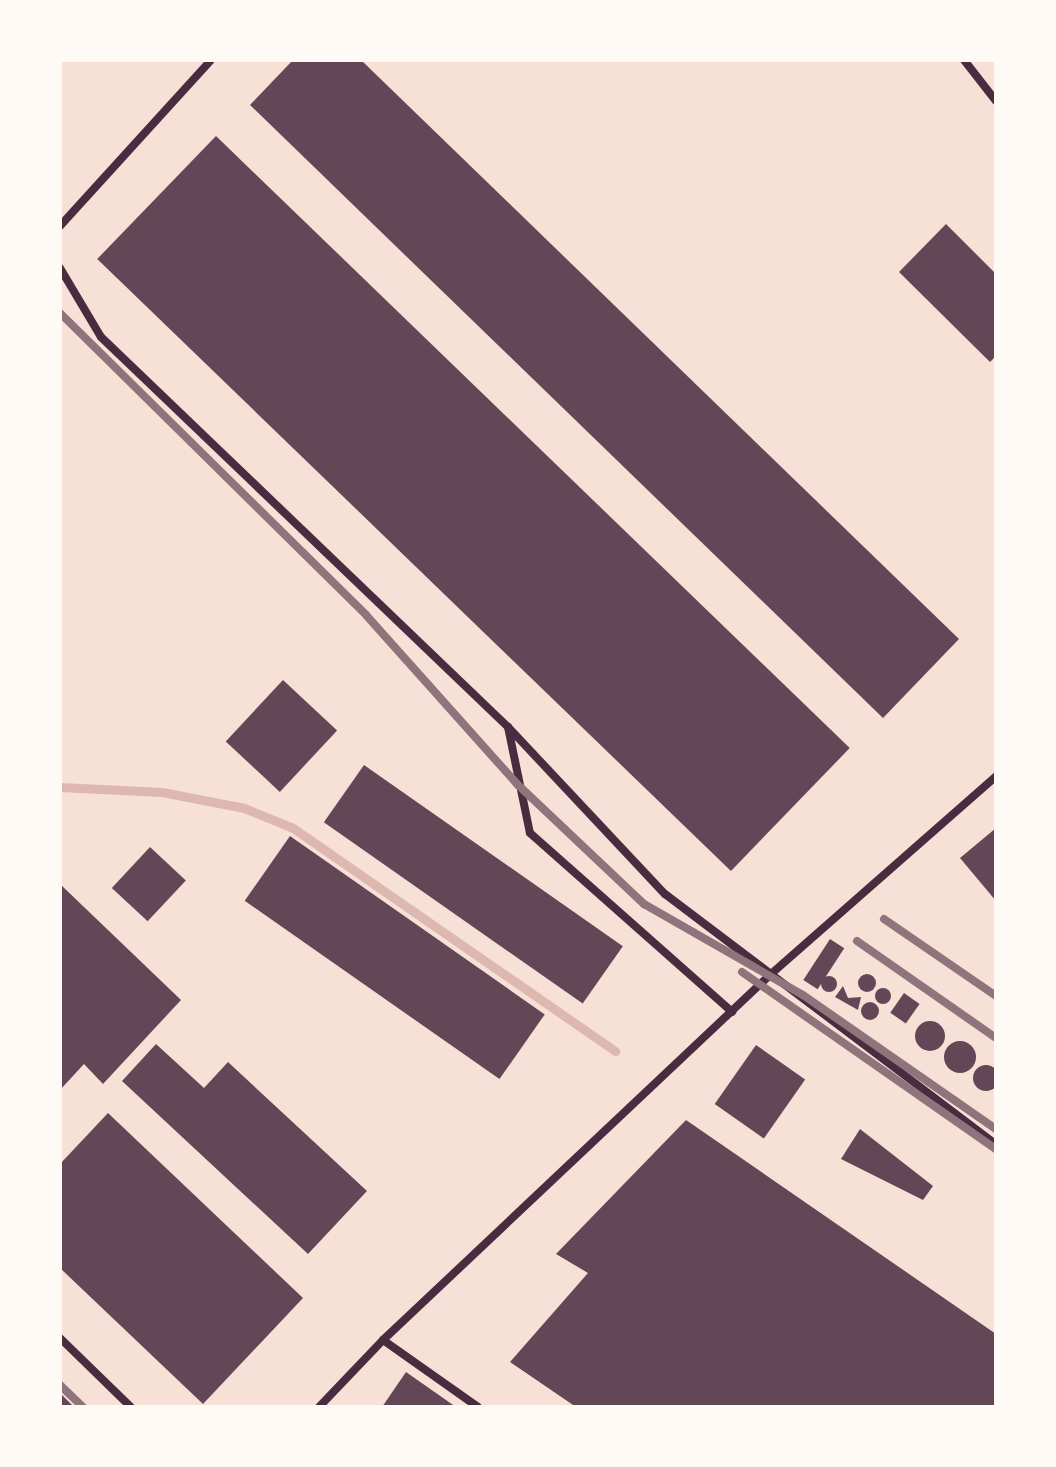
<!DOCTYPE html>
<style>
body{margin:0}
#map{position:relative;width:1056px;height:1467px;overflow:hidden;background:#f7e1d7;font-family:Commissioner,sans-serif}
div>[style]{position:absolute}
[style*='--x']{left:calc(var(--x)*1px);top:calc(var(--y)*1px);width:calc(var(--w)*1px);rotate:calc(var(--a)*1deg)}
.stream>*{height:9px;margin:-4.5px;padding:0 4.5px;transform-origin:4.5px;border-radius:4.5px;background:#dcb8b0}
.building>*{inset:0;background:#644757;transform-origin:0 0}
.round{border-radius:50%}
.service>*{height:8px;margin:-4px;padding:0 4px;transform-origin:4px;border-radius:4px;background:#4a2c40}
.rail>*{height:8px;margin:-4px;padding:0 4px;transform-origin:4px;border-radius:4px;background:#8f747c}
span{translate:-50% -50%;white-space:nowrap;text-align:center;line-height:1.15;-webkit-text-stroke:8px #fffaf5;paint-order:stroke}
.frame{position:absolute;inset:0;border:62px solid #fffaf5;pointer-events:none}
</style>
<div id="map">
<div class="stream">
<i style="--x:60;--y:787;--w:102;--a:2.8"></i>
<i style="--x:162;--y:792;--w:84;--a:11"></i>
<i style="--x:244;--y:808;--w:53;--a:22.2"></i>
<i style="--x:293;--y:828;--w:392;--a:34.7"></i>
</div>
<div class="building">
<i style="clip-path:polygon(293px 60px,361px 60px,959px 639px,883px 718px,250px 105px)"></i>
<i style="left:216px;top:136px;width:881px;height:171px;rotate:44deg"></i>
<i style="clip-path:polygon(946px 224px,996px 274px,996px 356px,990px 362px,899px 272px)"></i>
<i style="left:283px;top:680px;width:74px;height:84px;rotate:43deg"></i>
<i style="left:364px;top:765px;width:316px;height:70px;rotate:35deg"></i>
<i style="clip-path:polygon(996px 828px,996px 901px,960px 858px)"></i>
<i style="left:290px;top:836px;width:311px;height:79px;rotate:35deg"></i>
<i style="left:150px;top:847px;width:49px;height:56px;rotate:43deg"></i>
<i style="clip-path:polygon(60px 884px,181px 1000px,103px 1084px,84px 1064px,60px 1090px)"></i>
<i style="left:830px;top:939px;width:17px;height:49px;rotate:33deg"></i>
<i class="round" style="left:858px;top:974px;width:18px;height:18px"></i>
<i class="round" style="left:821px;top:976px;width:16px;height:16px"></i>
<i style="clip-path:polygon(843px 986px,848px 998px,861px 997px,858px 1010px,835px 997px)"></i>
<i class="round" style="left:875px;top:988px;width:16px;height:16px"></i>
<i style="left:904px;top:993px;width:19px;height:24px;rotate:35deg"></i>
<i class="round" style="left:861px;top:1002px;width:18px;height:18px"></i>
<i class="round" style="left:915px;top:1021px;width:30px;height:30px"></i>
<i class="round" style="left:944px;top:1041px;width:32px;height:32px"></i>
<i style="clip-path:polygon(156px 1044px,204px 1088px,228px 1062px,367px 1191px,308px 1254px,122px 1081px)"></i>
<i style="left:756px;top:1045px;width:60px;height:72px;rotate:35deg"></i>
<i class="round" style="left:973px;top:1065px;width:26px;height:26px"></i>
<i style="clip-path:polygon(108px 1113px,303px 1298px,203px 1404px,60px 1268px,60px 1164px)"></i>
<i style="clip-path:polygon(686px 1120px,996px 1334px,996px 1407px,576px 1407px,510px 1362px,588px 1273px,556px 1254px)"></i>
<i style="clip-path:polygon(860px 1129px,933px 1186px,923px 1200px,841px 1159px)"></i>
<i style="clip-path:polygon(406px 1372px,456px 1407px,382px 1407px)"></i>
<i style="clip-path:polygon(60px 1393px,74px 1407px,60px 1407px)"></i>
</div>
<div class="service">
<i style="--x:964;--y:60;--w:52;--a:52"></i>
<i style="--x:60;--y:226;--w:224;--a:-47.7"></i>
<i style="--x:60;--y:268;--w:80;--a:59.3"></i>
<i style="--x:101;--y:337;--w:564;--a:43.78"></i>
<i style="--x:508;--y:727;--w:229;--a:46.8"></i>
<i style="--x:665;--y:894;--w:415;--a:37.1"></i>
<i style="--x:508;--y:727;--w:108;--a:78.3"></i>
<i style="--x:530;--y:833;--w:270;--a:41.5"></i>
<i style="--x:60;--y:1338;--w:99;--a:44.2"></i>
<i style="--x:383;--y:1340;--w:116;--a:35.2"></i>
<i style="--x:319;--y:1407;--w:93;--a:-46.3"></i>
<i style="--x:383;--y:1340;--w:533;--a:-43.33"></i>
<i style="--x:771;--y:974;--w:300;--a:-41.3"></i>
</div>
<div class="rail">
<i style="--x:60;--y:313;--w:430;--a:44.6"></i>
<i style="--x:366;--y:615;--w:227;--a:48.2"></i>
<i style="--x:517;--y:784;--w:175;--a:43.4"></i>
<i style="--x:644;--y:904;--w:183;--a:29.8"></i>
<i style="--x:803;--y:995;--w:235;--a:34.8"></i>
<i style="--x:884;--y:919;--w:136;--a:34.5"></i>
<i style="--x:857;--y:941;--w:169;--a:34.9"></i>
<i style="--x:742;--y:972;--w:310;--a:34.9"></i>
<i style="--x:60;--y:1385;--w:32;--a:44"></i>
</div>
<div class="frame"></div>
</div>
